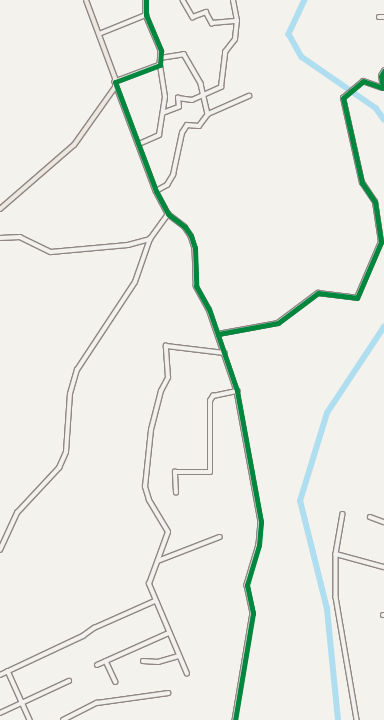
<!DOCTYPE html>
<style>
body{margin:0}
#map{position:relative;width:384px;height:720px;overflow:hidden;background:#f4f2ec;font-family:"Gochi Hand",sans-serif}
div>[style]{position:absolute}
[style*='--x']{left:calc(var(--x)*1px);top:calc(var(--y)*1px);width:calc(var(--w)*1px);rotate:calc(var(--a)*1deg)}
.river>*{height:5.5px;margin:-2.75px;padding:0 2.75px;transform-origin:2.75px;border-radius:2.75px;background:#afdef1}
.roads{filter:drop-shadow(1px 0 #8f8685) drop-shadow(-1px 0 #8f8685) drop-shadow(0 1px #8f8685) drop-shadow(0 -1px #8f8685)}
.minor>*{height:3.5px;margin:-1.75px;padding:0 1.75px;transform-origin:1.75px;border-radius:1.75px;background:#f2f1ed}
.major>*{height:4px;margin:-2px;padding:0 2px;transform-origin:2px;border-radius:2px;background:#ece8df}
.cycleway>*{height:5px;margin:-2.5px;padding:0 2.5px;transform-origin:2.5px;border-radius:2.5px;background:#00873e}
span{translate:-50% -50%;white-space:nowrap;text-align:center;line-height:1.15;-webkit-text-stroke:3px #f7f3e8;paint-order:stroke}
</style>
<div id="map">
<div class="river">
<i style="--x:305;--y:0;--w:38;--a:115"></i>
<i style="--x:289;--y:34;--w:26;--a:61"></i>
<i style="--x:302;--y:57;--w:90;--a:34.6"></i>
<i style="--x:376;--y:108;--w:14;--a:54"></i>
<i style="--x:338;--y:720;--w:112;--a:-95.7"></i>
<i style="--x:327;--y:609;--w:111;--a:-104"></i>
<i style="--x:300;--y:501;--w:92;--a:-72.9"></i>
<i style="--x:327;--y:413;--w:103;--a:-56.5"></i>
</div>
<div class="roads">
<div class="minor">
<i style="--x:146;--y:0;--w:15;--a:90"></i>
<i style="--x:146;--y:15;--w:39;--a:67"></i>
<i style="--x:161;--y:51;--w:14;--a:94"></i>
<i style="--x:160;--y:65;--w:48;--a:159.3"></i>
<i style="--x:115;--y:82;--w:116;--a:69.4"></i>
<i style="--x:156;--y:191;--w:26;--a:62"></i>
<i style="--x:168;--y:214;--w:21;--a:37"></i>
<i style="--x:185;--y:227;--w:11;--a:56"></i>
<i style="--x:191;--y:236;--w:13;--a:72"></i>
<i style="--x:195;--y:248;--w:38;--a:88"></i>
<i style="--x:196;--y:286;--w:26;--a:61"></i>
<i style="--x:209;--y:309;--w:87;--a:71.1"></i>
<i style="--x:237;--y:391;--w:133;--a:79.6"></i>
<i style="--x:261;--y:522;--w:23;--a:95"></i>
<i style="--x:259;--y:545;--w:42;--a:106.7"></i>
<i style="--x:247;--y:585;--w:29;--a:78"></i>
<i style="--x:253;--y:613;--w:109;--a:99.5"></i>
<i style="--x:183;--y:0;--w:20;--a:60"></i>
<i style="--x:193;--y:17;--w:14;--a:-21"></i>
<i style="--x:206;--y:12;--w:13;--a:61"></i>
<i style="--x:212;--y:23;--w:25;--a:-5"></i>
<i style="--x:379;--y:17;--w:5;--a:0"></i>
<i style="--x:99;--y:34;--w:51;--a:-22"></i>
<i style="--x:160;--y:58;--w:24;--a:-9"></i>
<i style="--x:184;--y:54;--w:34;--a:60"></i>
<i style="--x:201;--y:84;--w:31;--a:77"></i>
<i style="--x:163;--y:113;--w:17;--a:-21"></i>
<i style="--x:179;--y:107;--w:9;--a:-96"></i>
<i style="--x:178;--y:98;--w:14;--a:8"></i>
<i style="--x:192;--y:100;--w:32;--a:-24"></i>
<i style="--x:221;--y:87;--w:35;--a:-83"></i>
<i style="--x:225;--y:52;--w:16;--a:-52"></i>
<i style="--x:235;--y:39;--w:18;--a:-84"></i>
<i style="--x:237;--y:21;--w:21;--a:-101"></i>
<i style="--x:139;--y:144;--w:22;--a:-24"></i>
<i style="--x:159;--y:135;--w:38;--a:-81"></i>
<i style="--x:165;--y:97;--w:32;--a:-99"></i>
<i style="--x:156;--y:191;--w:13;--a:-29"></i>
<i style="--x:167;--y:185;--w:12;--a:-59"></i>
<i style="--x:173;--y:175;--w:43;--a:-77.9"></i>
<i style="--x:182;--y:133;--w:9;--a:-58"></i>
<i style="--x:187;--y:125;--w:12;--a:5"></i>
<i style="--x:199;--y:126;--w:15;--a:-53"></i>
<i style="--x:208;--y:114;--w:45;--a:-23.7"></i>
<i style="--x:0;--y:238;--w:20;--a:-3"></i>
<i style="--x:20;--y:237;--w:34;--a:26"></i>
<i style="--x:51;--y:252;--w:77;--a:-5.2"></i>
<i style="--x:128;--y:245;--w:23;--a:-15"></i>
<i style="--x:150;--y:239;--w:31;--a:-54"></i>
<i style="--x:218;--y:334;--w:61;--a:-10.4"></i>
<i style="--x:278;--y:323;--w:50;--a:-36.9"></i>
<i style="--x:318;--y:293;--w:39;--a:7"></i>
<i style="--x:357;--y:298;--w:61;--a:-66.8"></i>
<i style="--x:381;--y:242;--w:40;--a:-98.5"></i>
<i style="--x:375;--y:202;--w:23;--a:-124"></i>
<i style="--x:362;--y:183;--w:87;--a:-102.6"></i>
<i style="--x:343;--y:98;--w:26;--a:-40"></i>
<i style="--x:363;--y:81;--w:21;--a:19"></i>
<i style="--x:383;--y:88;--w:12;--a:-99"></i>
<i style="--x:381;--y:76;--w:6;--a:-59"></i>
<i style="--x:176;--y:493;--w:21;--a:-93"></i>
<i style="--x:175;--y:472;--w:35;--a:0"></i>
<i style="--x:210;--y:472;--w:71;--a:-90"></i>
<i style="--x:210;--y:401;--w:6;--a:-59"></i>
<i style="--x:213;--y:396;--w:25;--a:-12"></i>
<i style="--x:343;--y:514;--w:41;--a:99.9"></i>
<i style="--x:336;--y:554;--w:43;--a:90"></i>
<i style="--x:336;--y:597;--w:125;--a:80.3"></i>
<i style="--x:370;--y:517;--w:15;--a:20"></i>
<i style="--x:0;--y:550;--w:41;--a:-65.3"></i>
<i style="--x:17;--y:513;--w:62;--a:-47"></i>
<i style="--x:59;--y:468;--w:17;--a:-66"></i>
<i style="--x:66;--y:452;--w:58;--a:-86.1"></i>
<i style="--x:70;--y:394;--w:25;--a:-74"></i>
<i style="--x:77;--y:370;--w:105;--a:-56.6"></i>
<i style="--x:135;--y:282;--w:46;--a:-70.8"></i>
<i style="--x:336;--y:554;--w:50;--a:15.2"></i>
<i style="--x:158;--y:561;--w:66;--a:-21.2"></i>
<i style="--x:383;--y:615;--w:1;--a:0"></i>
<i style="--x:106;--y:661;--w:23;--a:65"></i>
<i style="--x:143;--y:661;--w:15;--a:4"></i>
<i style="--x:158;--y:662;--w:22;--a:-16"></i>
<i style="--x:97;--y:665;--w:79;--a:-24"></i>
<i style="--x:8;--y:671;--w:54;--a:65.8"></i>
<i style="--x:187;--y:674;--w:98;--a:-112.9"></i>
<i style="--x:149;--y:584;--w:55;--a:-69.9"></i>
<i style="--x:168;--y:532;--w:37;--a:-121"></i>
<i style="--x:149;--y:500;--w:14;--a:-107"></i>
<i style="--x:145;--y:487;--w:57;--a:-84"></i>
<i style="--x:151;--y:430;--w:40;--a:-75.6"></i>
<i style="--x:161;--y:391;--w:15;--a:-62"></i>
<i style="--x:168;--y:378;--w:32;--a:-94"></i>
<i style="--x:166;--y:346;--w:59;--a:6.8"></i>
<i style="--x:0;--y:675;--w:92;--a:-25.2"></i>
<i style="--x:83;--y:636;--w:14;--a:-36"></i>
<i style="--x:94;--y:628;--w:67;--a:-23.9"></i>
<i style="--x:0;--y:713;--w:76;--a:-24.9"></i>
<i style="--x:63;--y:720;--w:38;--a:-27"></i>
<i style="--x:97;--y:703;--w:72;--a:-8"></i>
</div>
<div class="major">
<i style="--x:0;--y:209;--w:98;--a:-40.9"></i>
<i style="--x:74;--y:145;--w:71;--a:-54.7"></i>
<i style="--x:115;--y:87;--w:9;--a:-90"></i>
<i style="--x:115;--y:78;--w:83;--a:-110.4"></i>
</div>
</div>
<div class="cycleway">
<i style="--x:146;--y:0;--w:15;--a:90"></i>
<i style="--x:146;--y:15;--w:39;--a:67"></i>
<i style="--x:161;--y:51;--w:14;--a:94"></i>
<i style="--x:160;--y:65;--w:48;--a:159.3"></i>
<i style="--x:115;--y:82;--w:116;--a:69.4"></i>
<i style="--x:156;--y:191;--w:26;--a:62"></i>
<i style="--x:168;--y:214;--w:21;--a:37"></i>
<i style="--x:185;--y:227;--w:11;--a:56"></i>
<i style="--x:191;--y:236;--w:13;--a:72"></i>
<i style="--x:195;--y:248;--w:38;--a:88"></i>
<i style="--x:196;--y:286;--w:26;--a:61"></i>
<i style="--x:209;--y:309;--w:87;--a:71.1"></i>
<i style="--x:237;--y:391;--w:133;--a:79.6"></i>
<i style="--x:261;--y:522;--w:23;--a:95"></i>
<i style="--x:259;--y:545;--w:42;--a:106.7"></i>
<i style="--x:247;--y:585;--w:29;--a:78"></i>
<i style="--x:253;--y:613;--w:109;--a:99.5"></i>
<i style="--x:218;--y:334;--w:61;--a:-10.4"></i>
<i style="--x:278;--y:323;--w:50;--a:-36.9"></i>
<i style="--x:318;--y:293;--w:39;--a:7"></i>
<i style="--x:357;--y:298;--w:61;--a:-66.8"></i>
<i style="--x:381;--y:242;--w:40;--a:-98.5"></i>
<i style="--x:375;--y:202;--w:23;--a:-124"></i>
<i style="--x:362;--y:183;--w:87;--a:-102.6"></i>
<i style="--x:343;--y:98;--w:26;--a:-40"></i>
<i style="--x:363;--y:81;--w:21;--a:19"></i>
<i style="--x:383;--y:88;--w:12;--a:-99"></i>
<i style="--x:381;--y:76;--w:6;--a:-59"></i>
</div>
</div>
